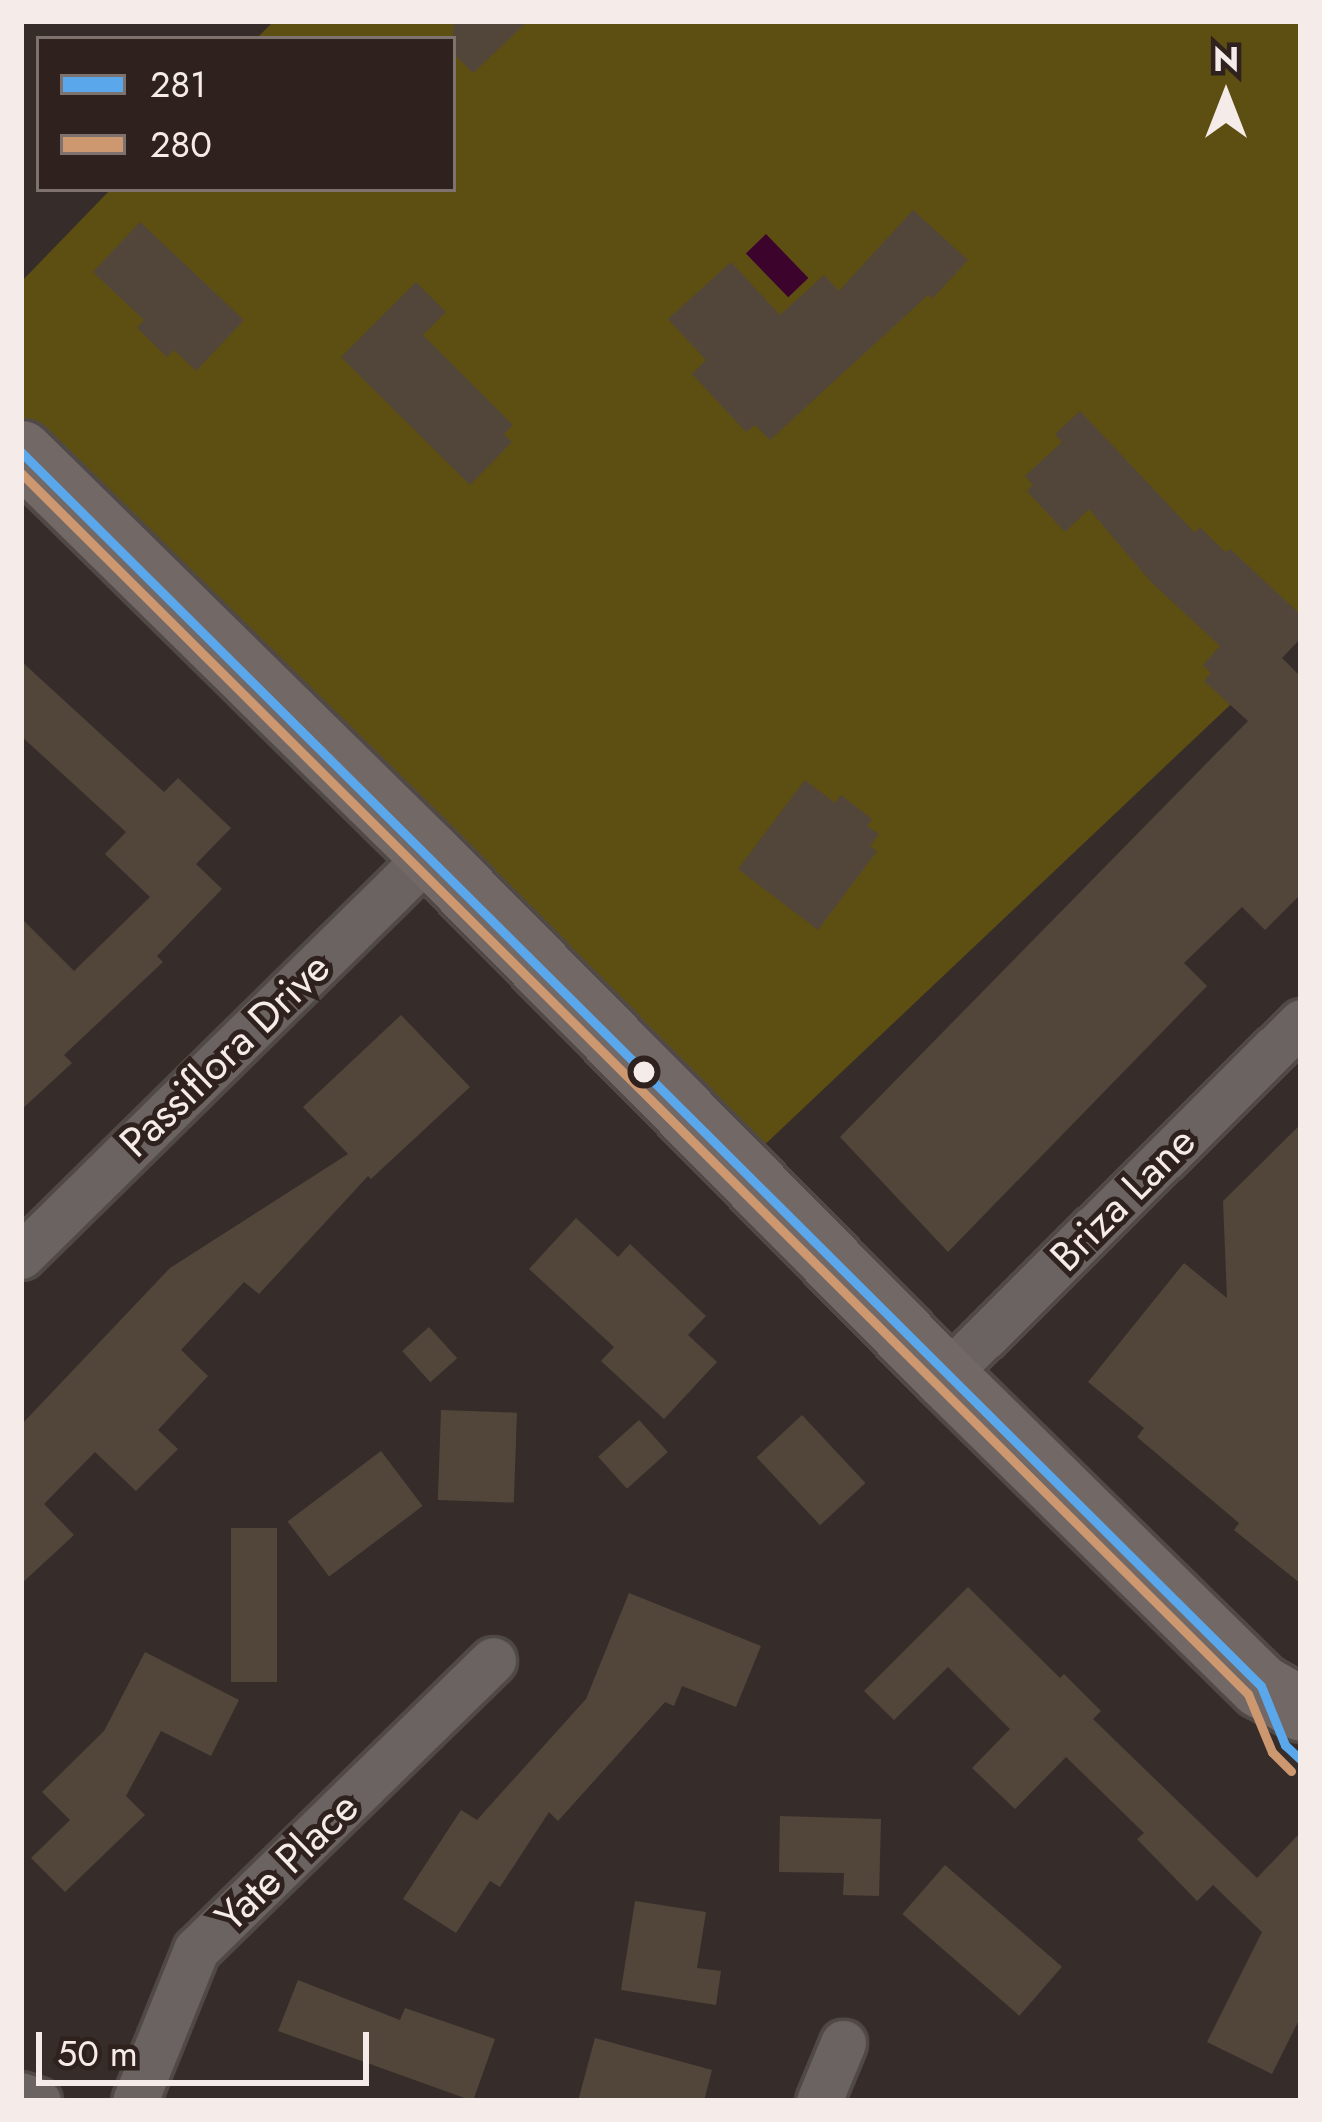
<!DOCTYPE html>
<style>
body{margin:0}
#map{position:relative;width:1322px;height:2122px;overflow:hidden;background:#362d2a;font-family:Jost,sans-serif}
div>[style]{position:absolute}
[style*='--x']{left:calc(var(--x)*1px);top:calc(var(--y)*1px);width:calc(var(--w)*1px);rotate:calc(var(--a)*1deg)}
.forest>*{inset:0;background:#5d4e12}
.water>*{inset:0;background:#3c042d;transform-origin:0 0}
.building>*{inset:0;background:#52463b;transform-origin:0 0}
.roads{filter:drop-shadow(3px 0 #504946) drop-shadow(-3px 0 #504946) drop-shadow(0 3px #504946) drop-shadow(0 -3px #504946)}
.minor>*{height:45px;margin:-22.5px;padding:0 22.5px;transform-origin:22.5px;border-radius:22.5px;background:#6a6361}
.secondary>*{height:63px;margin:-31.5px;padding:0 31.5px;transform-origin:31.5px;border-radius:31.5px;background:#726866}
.bus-1>*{height:9px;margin:-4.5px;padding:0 4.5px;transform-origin:4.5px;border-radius:4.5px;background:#5aa8eb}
.bus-2>*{height:9px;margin:-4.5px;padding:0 4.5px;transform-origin:4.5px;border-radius:4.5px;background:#cd976f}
.dots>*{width:33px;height:33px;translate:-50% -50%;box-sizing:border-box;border:6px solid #2f211d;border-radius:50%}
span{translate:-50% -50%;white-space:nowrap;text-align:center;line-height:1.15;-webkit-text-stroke:10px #2f211d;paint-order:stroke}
.street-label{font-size:42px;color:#f5ebe8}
.frame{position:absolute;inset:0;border:24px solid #f5ebe8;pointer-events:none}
.legend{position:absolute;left:36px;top:36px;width:420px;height:156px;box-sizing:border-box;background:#2f211d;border:3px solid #7e726e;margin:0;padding:15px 21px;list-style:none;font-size:36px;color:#f5ebe8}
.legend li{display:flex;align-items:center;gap:24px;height:60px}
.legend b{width:60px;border:3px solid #7e726e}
.north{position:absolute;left:1166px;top:36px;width:120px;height:120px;-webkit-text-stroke:9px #2f211d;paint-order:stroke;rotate:0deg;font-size:33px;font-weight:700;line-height:48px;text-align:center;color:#f5ebe8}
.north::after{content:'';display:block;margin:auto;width:42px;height:54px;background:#f5ebe8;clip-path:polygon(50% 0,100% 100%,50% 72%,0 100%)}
.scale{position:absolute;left:36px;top:2032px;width:333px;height:54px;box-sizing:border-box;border:6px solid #f5ebe8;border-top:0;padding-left:15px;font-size:36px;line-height:42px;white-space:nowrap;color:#f5ebe8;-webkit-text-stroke:9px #2f211d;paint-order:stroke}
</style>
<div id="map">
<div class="forest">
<i style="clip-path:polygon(274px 21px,1301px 21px,1301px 638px,740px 1168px,21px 453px,21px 282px,111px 189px,453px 189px,453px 39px,256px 39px)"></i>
</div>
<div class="water">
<i style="left:766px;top:234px;width:61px;height:28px;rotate:46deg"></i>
</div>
<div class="building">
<i style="clip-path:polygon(453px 21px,528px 21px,473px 73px,453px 53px)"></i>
<i style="clip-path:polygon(913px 210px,968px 260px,932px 299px,928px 295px,770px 440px,755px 425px,746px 432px,692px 374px,706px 360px,668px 319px,731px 262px,780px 315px,824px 275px,839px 291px)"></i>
<i style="clip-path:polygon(140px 222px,244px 320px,196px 371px,174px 350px,167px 357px,137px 328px,144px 320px,93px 272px)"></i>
<i style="clip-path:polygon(416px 282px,446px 312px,423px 335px,513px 425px,504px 434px,512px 442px,470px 485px,341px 357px)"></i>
<i style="clip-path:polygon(1080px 411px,1195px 533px,1200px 527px,1225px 552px,1230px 549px,1301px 615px,1301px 638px,1282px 658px,1301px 677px,1301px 894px,1265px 930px,1242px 907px,1184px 963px,1207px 986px,948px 1252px,840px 1137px,1248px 721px,1204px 681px,1211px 673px,1203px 665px,1220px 646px,1152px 583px,1089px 509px,1065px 532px,1027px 491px,1033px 485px,1025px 476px,1062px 442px,1055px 434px)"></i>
<i style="clip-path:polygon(21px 661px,164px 792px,178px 778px,231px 828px,196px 864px,222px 889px,157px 956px,163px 962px,64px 1055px,72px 1063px,21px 1110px,21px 918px,74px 971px,150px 897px,105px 854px,126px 832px,21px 736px)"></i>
<i style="clip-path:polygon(805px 780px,835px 803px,841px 795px,872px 819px,867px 826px,879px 834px,870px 846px,877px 851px,818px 930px,738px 869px)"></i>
<i style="clip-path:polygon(401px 1015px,470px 1087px,371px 1179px,368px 1176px,259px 1294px,244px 1282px,181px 1350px,208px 1376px,158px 1430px,178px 1449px,136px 1491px,95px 1452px,44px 1504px,74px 1535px,21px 1584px,21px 1425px,170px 1268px,348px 1154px,303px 1107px)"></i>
<i style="clip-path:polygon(1301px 1124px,1301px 1584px,1234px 1530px,1239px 1523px,1137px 1437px,1144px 1428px,1088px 1382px,1184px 1263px,1227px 1298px,1223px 1201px)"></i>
<i style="clip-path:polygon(576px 1218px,618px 1257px,630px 1244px,706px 1316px,688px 1335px,717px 1362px,664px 1419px,601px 1361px,614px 1347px,529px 1269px)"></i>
<i style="left:429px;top:1327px;width:42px;height:36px;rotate:48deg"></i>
<i style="left:441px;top:1410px;width:76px;height:90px;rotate:2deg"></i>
<i style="left:802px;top:1415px;width:93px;height:62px;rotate:47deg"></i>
<i style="left:639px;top:1420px;width:43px;height:55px;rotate:48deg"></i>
<i style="left:381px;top:1451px;width:69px;height:117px;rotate:53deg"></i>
<i style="left:231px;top:1528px;width:46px;height:154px"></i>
<i style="clip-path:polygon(968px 1587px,1060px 1678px,1064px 1674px,1101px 1711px,1093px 1719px,1257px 1878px,1301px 1832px,1301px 2016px,1272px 2074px,1207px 2042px,1262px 1932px,1213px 1885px,1197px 1901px,1137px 1839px,1144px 1833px,1066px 1757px,1015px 1809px,972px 1768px,1010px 1729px,948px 1667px,894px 1720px,864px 1691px)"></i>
<i style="clip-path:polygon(629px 1593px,761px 1646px,736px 1707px,682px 1686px,674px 1706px,665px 1702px,558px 1821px,549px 1812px,500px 1887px,490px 1881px,456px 1933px,403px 1899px,461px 1810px,477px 1820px,586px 1699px)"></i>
<i style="clip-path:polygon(145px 1652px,239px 1700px,211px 1756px,161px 1731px,126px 1796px,145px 1815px,65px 1892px,31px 1858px,70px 1820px,42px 1792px,104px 1731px)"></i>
<i style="clip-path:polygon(780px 1816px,881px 1819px,879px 1896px,843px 1895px,844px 1873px,779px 1872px)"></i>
<i style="left:945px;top:1865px;width:155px;height:65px;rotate:41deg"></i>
<i style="clip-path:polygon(635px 1901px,706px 1912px,697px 1968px,721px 1971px,716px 2005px,621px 1990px)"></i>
<i style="clip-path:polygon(298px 1980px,400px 2020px,405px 2008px,495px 2039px,473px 2101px,278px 2031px)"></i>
<i style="clip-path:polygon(595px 2038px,712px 2070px,704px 2101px,578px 2101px)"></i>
</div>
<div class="roads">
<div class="minor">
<i style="--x:21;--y:1256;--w:573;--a:-44.51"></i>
<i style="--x:945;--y:1376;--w:502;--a:-44.84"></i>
<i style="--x:21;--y:2095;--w:18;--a:19"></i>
<i style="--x:135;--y:2101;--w:163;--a:-68"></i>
<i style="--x:196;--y:1950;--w:415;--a:-44.3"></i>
<i style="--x:819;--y:2101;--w:63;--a:-67.5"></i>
</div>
<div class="secondary">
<i style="--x:21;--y:452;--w:573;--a:44.51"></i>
<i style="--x:430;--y:854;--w:733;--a:45.39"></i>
<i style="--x:945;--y:1376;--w:443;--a:44.5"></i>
<i style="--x:1261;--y:1686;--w:46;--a:29.9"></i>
</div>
</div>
<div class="bus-1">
<i style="--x:21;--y:452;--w:1749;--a:44.86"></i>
<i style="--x:1261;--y:1686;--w:64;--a:67.9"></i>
<i style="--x:1285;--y:1745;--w:22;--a:43"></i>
</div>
<div class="bus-2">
<i style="--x:21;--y:473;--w:1731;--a:44.86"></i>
<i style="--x:1248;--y:1694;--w:63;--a:67.5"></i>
<i style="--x:1272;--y:1752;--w:27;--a:45"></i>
</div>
<div class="dots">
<i style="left:644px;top:1072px;background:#f5ebe8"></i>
</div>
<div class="street-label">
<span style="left:225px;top:1055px;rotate:-44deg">Passiflora Drive</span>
<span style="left:1123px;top:1199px;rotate:-45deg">Briza Lane</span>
<span style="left:287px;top:1862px;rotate:-44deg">Yate Place</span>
</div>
<div class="frame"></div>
<ul class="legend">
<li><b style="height:15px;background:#5aa8eb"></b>281</li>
<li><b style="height:15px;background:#cd976f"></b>280</li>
</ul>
<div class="north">N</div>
<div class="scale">50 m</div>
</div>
